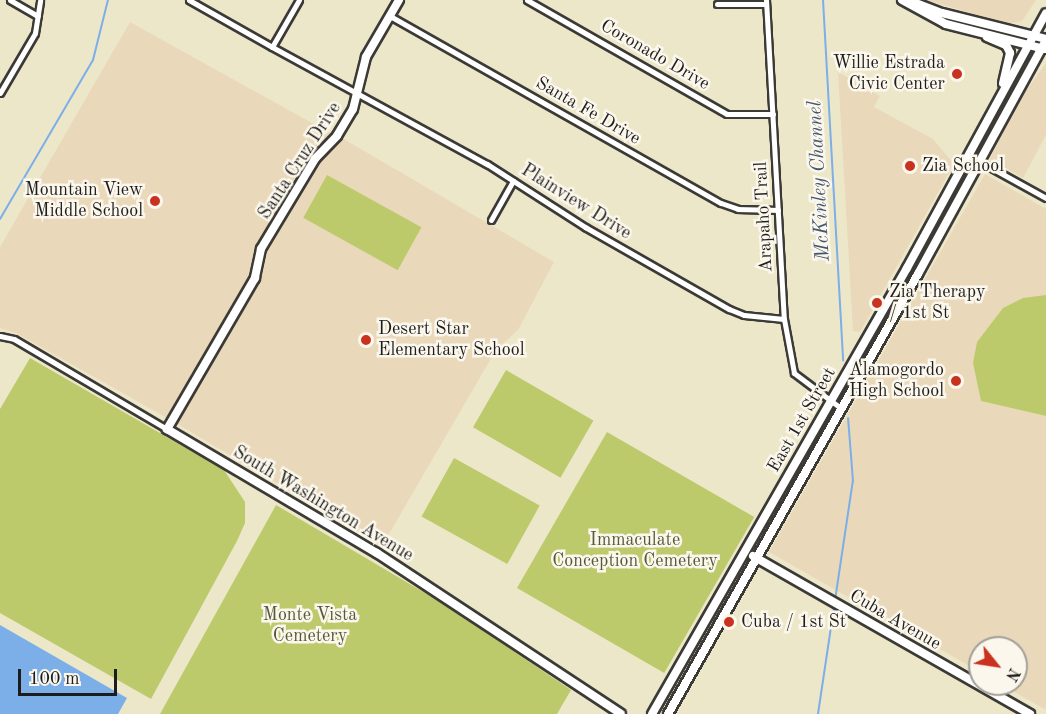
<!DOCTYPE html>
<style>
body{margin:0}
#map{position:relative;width:1046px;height:714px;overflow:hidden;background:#ede7c9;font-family:"Old Standard TT",serif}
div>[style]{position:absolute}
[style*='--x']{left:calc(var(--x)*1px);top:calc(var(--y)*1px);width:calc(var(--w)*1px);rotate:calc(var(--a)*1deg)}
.built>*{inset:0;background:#e9d9ba}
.green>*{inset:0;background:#bdca6c;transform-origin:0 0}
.water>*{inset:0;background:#7caee8}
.stream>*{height:2px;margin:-1px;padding:0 1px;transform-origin:1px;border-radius:1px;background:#7caee8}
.roads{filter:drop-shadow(2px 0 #3b3a36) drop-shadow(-2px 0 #3b3a36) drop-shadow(0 2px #3b3a36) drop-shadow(0 -2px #3b3a36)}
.street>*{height:5px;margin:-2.5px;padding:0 2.5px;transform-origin:2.5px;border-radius:2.5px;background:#fff}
.secondary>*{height:8px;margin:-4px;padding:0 4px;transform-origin:4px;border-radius:4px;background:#fff}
.dots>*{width:16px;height:16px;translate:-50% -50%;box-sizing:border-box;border:3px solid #fbf7ec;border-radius:50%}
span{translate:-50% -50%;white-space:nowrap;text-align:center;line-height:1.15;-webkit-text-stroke:5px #fbf7ec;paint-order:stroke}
.street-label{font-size:18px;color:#1c1c1c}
.poi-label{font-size:18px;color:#1c1c1c}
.right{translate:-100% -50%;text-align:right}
.left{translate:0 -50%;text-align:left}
.park-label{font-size:18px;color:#545938}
.water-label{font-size:20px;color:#42566e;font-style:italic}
.north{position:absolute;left:968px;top:636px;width:60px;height:60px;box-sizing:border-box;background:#fbf7ec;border:2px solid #a29f99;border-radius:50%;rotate:120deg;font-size:16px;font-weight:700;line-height:24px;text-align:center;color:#1c1c1c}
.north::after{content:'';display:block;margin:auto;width:21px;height:27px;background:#c8321e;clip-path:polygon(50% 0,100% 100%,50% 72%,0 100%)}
.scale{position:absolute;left:18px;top:669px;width:99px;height:27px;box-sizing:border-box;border:3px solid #1c1c1c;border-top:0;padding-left:8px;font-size:18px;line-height:21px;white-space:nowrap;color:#1c1c1c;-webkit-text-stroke:4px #fbf7ec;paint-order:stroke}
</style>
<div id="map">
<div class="built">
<i style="clip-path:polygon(927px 0,1036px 0,1022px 21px,1008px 24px)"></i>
<i style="clip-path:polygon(130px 22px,330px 133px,311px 156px,258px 247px,250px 276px,167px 418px,16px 333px,0 328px,0 247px)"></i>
<i style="clip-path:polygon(1046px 63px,1046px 135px,1023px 178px,990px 159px,1018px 102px)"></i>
<i style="clip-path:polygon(838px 72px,880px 96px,874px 107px,933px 139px,954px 164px,860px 332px,853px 331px)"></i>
<i style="clip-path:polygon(342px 138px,554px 262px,518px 330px,496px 350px,382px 546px,176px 423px,261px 281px,267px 252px,318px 163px)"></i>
<i style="clip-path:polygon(985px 174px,1046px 209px,1046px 710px,1001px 684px,1016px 684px,1016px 648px,980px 648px,980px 672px,769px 552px)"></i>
</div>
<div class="green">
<i style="left:327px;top:175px;width:108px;height:49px;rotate:29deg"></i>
<i style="clip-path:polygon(1046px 295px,1046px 416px,981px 401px,973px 363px,977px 342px,1003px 308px,1023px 298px)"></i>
<i style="clip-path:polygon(30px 358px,224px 470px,245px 502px,245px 523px,237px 541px,151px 699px,0 613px,0 409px)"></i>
<i style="left:506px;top:370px;width:101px;height:66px;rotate:30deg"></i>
<i style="left:607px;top:432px;width:170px;height:180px;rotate:30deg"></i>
<i style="left:454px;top:458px;width:98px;height:67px;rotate:29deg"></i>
<i style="clip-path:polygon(276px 505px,442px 603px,571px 690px,557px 714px,160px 714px)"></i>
</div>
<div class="water">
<i style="clip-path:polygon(0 625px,127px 698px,118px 714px,0 714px)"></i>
</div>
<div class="stream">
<i style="--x:823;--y:0;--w:361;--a:86.8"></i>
<i style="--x:0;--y:219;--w:184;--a:-59.7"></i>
<i style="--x:93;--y:60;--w:62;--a:-76"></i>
<i style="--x:818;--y:714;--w:236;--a:-81.5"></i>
<i style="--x:853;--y:481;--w:63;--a:-94.5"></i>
</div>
<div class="roads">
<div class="street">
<i style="--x:10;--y:0;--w:32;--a:30"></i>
<i style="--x:189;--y:0;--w:95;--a:29.5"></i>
<i style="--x:299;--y:0;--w:54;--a:119.9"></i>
<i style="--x:272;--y:47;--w:245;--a:28.6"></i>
<i style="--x:487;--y:164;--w:117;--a:32.7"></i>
<i style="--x:585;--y:227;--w:166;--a:29.7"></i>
<i style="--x:729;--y:309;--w:16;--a:22"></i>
<i style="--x:744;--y:315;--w:40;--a:5.7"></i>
<i style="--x:527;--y:0;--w:230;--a:29.7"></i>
<i style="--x:727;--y:114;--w:46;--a:0"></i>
<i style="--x:766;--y:0;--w:320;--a:86.8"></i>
<i style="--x:784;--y:319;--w:55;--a:79.5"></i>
<i style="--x:794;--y:373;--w:60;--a:36.9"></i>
<i style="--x:717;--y:4;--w:49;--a:0"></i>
<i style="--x:390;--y:16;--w:380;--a:29.5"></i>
<i style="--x:721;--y:203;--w:18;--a:19"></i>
<i style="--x:738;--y:209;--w:40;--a:1.4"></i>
<i style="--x:0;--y:93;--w:69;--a:-59.7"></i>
<i style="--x:35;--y:33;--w:33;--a:-81"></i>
<i style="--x:968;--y:155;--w:89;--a:28.9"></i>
<i style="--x:491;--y:220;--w:45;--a:-60.6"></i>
<i style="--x:0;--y:336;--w:14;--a:12"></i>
<i style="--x:14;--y:339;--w:178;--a:30.5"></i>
</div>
<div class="secondary">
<i style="--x:399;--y:0;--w:66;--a:120.1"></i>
<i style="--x:366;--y:57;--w:54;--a:104"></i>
<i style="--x:353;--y:109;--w:31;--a:121"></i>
<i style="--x:337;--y:136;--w:32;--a:134"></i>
<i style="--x:315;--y:159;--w:105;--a:121"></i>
<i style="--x:261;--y:249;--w:30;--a:102"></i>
<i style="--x:255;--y:278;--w:175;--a:120.2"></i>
<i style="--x:167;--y:429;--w:244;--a:30.6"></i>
<i style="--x:377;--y:553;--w:292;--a:33.4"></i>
<i style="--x:902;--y:0;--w:50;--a:28.6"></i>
<i style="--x:946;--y:24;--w:102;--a:14.2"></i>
<i style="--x:908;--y:0;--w:36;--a:21"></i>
<i style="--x:942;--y:13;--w:107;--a:14"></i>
<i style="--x:987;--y:37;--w:21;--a:23"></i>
<i style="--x:1006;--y:45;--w:9;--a:63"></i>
<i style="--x:1010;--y:53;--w:31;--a:103"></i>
<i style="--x:753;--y:556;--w:319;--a:29.7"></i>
<i style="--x:652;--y:714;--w:514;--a:-60.24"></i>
<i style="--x:907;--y:268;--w:290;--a:-61.4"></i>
<i style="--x:668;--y:714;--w:506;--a:-60.4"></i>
<i style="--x:918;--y:274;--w:267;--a:-61.3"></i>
</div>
</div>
<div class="dots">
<i style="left:957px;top:74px;background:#c8321e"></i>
<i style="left:910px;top:166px;background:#c8321e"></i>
<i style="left:155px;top:201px;background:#c8321e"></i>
<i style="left:877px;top:303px;background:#c8321e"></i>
<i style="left:366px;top:340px;background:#c8321e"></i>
<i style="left:956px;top:381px;background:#c8321e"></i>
<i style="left:729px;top:622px;background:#c8321e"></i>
</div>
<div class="street-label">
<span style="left:655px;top:55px;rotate:30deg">Coronado Drive</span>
<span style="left:588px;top:111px;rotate:30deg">Santa Fe Drive</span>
<span style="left:300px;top:161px;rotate:-57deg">Santa Cruz Drive</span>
<span style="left:576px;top:202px;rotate:32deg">Plainview Drive</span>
<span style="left:764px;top:217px;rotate:-93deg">Arapaho Trail</span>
<span style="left:802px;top:420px;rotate:-60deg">East 1st Street</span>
<span style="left:323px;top:504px;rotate:31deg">South Washington Avenue</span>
<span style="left:895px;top:620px;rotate:30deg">Cuba Avenue</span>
</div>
<div class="poi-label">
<span class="right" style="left:945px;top:74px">Willie Estrada<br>Civic Center</span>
<span class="left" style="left:922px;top:166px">Zia School</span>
<span class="right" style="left:143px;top:201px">Mountain View<br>Middle School</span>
<span class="left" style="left:889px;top:303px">Zia Therapy<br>/ 1st St</span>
<span class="left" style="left:378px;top:340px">Desert Star<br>Elementary School</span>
<span class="right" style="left:944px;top:381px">Alamogordo<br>High School</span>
<span class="left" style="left:741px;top:622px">Cuba / 1st St</span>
</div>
<div class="park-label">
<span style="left:635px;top:551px">Immaculate<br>Conception Cemetery</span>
<span style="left:310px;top:626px">Monte Vista<br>Cemetery</span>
</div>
<div class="water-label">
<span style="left:820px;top:181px;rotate:-93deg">McKinley Channel</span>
</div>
<div class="north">N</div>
<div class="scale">100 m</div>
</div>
